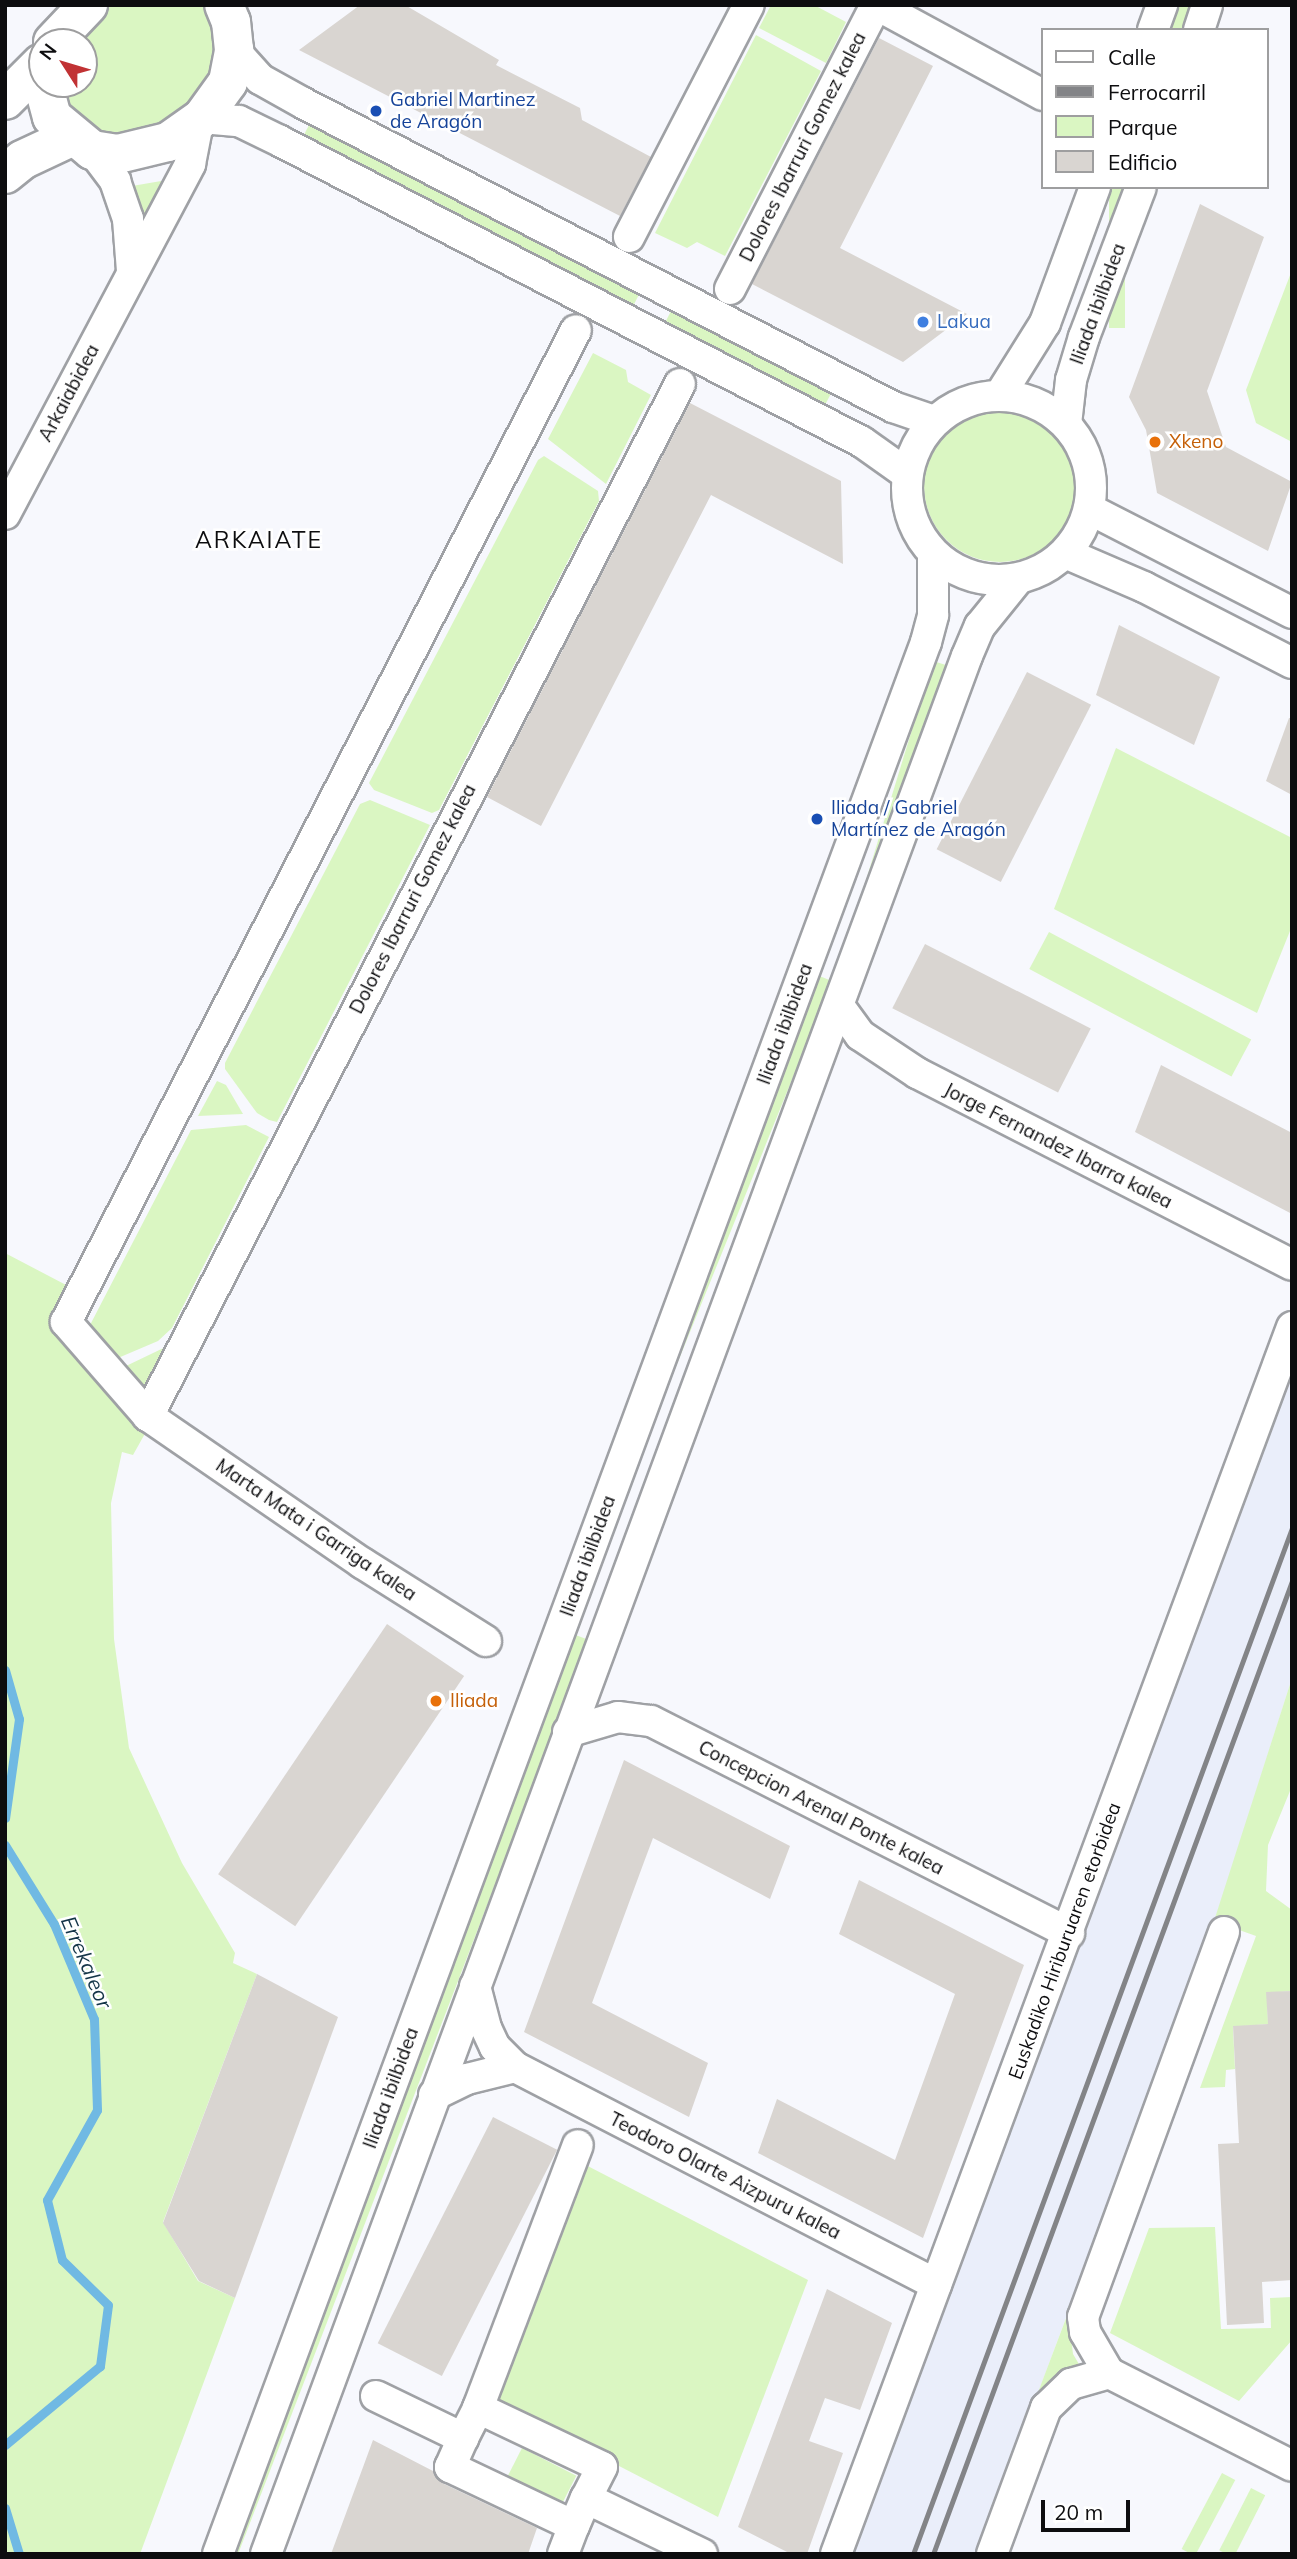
<!DOCTYPE html>
<meta charset="utf-8">
<style>
body{margin:0}
#map{position:relative;width:1297px;height:2559px;overflow:hidden;background:#f7f8fd;font-family:Mulish,sans-serif}
div>[style]{position:absolute}
[style*='--x']{left:calc(var(--x)*1px);top:calc(var(--y)*1px);width:calc(var(--w)*1px);rotate:calc(var(--a)*1deg)}
.built>*{inset:0;background:#eaeefa}
.green>*{inset:0;background:#daf6c2;transform-origin:0 0}
.round{border-radius:50%}
.stream>*{height:9px;margin:-4.5px;padding:0 4.5px;transform-origin:4.5px;border-radius:4.5px;background:#70b9e3}
.building>*{inset:0;background:#d9d5d1;transform-origin:0 0}
.roads{filter:drop-shadow(2px 0 #9fa1a5) drop-shadow(-2px 0 #9fa1a5) drop-shadow(0 2px #9fa1a5) drop-shadow(0 -2px #9fa1a5)}
.minor>*{height:30px;margin:-15px;padding:0 15px;transform-origin:15px;border-radius:15px;background:#fff}
.minor>.ring{margin:-15px;padding:0;box-sizing:content-box;background:none;border:30px solid #fff;border-radius:50%}
.major>*{height:38px;margin:-19px;padding:0 19px;transform-origin:19px;border-radius:19px;background:#fff}
.rail>*{height:5px;margin:-2.5px;padding:0 2.5px;transform-origin:2.5px;border-radius:2.5px;background:#838487}
.dots>*{width:19px;height:19px;translate:-50% -50%;box-sizing:border-box;border:4px solid #fff;border-radius:50%}
span{translate:-50% -50%;white-space:nowrap;text-align:center;line-height:1.15;-webkit-text-stroke:5px #fff;paint-order:stroke}
.transit-label{font-size:19px;color:#164399}
.left{translate:0 -50%;text-align:left}
.street-label{font-size:19px;color:#0d0d0f}
.shop-label{font-size:19px;color:#366cbe}
.food-label{font-size:19px;color:#c56008}
.water-label{font-size:21px;color:#143547;font-style:italic}
.quarter-label{font-size:23px;color:#0d0d0f;letter-spacing:2px}
.frame{position:absolute;inset:0;border:7px solid #0d0d0f;pointer-events:none}
.legend{position:absolute;left:1041px;top:28px;width:228px;height:161px;box-sizing:border-box;background:#fff;border:2px solid #9e9e9f;margin:0;padding:9px 12px;list-style:none;font-size:21px;color:#0d0d0f}
.legend li{display:flex;align-items:center;gap:14px;height:35px}
.legend b{width:35px;border:2px solid #9e9e9f}
.north{position:absolute;left:28px;top:28px;width:70px;height:70px;box-sizing:border-box;background:#fff;border:2px solid #9e9e9f;border-radius:50%;rotate:307deg;font-size:19px;font-weight:700;line-height:28px;text-align:center;color:#0d0d0f}
.north::after{content:'';display:block;margin:auto;width:24px;height:32px;background:#c13234;clip-path:polygon(50% 0,100% 100%,50% 72%,0 100%)}
.scale{position:absolute;left:1041px;top:2500px;width:89px;height:32px;box-sizing:border-box;border:4px solid #0d0d0f;border-top:0;padding-left:9px;font-size:21px;line-height:24px;white-space:nowrap;color:#0d0d0f;-webkit-text-stroke:5px #fff;paint-order:stroke}
</style>
<div id="map">
<div class="built">
<i style="clip-path:polygon(1292px 1359px,1292px 1678px,1221px 1902px,978px 2554px,850px 2554px)"></i>
</div>
<div class="green">
<i style="clip-path:polygon(112px 5px,203px 5px,219px 35px,210px 74px,200px 92px,184px 109px,147px 130px,110px 134px,92px 128px,71px 109px,62px 91px,63px 84px,84px 84px,84px 42px,75px 42px,97px 14px)"></i>
<i style="clip-path:polygon(771px 5px,814px 5px,846px 22px,826px 63px,759px 28px)"></i>
<i style="clip-path:polygon(1177px 5px,1193px 5px,1184px 30px,1167px 30px)"></i>
<i style="clip-path:polygon(756px 35px,821px 71px,725px 256px,697px 242px,687px 248px,655px 233px)"></i>
<i style="left:310px;top:123px;width:371px;height:17px;rotate:27deg"></i>
<i style="clip-path:polygon(167px 180px,145px 230px,132px 186px)"></i>
<i style="left:1109px;top:187px;width:16px;height:141px"></i>
<i style="clip-path:polygon(1292px 270px,1292px 442px,1256px 423px,1246px 390px)"></i>
<i style="left:672px;top:309px;width:180px;height:17px;rotate:27deg"></i>
<i style="clip-path:polygon(593px 353px,626px 370px,628px 382px,651px 395px,606px 484px,548px 439px)"></i>
<i class="round" style="left:924px;top:410px;width:152px;height:152px"></i>
<i style="clip-path:polygon(544px 456px,598px 491px,599px 501px,439px 810px,432px 813px,374px 790px,369px 783px,538px 460px)"></i>
<i style="left:933px;top:661px;width:17px;height:302px;rotate:17deg"></i>
<i style="clip-path:polygon(1116px 748px,1292px 838px,1292px 926px,1257px 1013px,1054px 909px)"></i>
<i style="clip-path:polygon(370px 800px,430px 825px,277px 1122px,269px 1120px,257px 1113px,225px 1069px,225px 1063px,360px 804px)"></i>
<i style="left:1049px;top:932px;width:229px;height:42px;rotate:28deg"></i>
<i style="left:817px;top:975px;width:16px;height:670px;rotate:22deg"></i>
<i style="clip-path:polygon(217px 1081px,226px 1085px,243px 1114px,198px 1116px)"></i>
<i style="clip-path:polygon(246px 1125px,269px 1137px,172px 1328px,158px 1341px,118px 1358px,126px 1366px,176px 1342px,147px 1430px,133px 1455px,122px 1452px,111px 1503px,114px 1639px,129px 1748px,182px 1863px,235px 1953px,233px 1963px,257px 1974px,163px 2222px,198px 2281px,235px 2298px,140px 2554px,5px 2554px,5px 1253px,68px 1286px,60px 1303px,89px 1327px,191px 1130px)"></i>
<i style="left:573px;top:1634px;width:17px;height:981px;rotate:21deg"></i>
<i style="clip-path:polygon(1292px 1678px,1292px 1786px,1268px 1845px,1266px 1891px,1292px 1910px,1292px 1991px,1267px 1993px,1268px 2024px,1233px 2027px,1235px 2069px,1226px 2070px,1225px 2087px,1200px 2088px,1256px 1936px,1214px 1921px)"></i>
<i style="clip-path:polygon(580px 2162px,808px 2280px,718px 2517px,491px 2400px)"></i>
<i style="clip-path:polygon(1215px 2227px,1221px 2329px,1271px 2328px,1270px 2298px,1292px 2297px,1292px 2340px,1239px 2401px,1110px 2333px,1149px 2228px)"></i>
<i style="clip-path:polygon(1068px 2313px,1073px 2354px,1083px 2371px,1034px 2403px)"></i>
<i style="left:522px;top:2448px;width:61px;height:33px;rotate:27deg"></i>
<i style="left:1222px;top:2473px;width:15px;height:86px;rotate:28deg"></i>
<i style="left:1251px;top:2488px;width:16px;height:70px;rotate:27deg"></i>
</div>
<div class="stream">
<i style="--x:5;--y:1670;--w:51;--a:74.1"></i>
<i style="--x:19;--y:1719;--w:100;--a:98"></i>
<i style="--x:5;--y:1845;--w:93;--a:58.2"></i>
<i style="--x:54;--y:1924;--w:103;--a:67.2"></i>
<i style="--x:94;--y:2019;--w:91;--a:88.1"></i>
<i style="--x:97;--y:2110;--w:103;--a:119.1"></i>
<i style="--x:47;--y:2200;--w:62;--a:76"></i>
<i style="--x:62;--y:2260;--w:64;--a:44.4"></i>
<i style="--x:108;--y:2305;--w:62;--a:97.5"></i>
<i style="--x:100;--y:2366;--w:124;--a:140.3"></i>
<i style="--x:5;--y:2508;--w:48;--a:73.1"></i>
</div>
<div class="building">
<i style="clip-path:polygon(360px 5px,405px 5px,499px 60px,496px 65px,580px 108px,582px 120px,651px 157px,620px 216px,299px 50px)"></i>
<i style="clip-path:polygon(879px 38px,933px 66px,840px 248px,967px 314px,903px 362px,752px 284px)"></i>
<i style="clip-path:polygon(1200px 204px,1264px 237px,1207px 391px,1226px 447px,1292px 482px,1268px 551px,1157px 493px,1146px 430px,1129px 397px)"></i>
<i style="clip-path:polygon(690px 403px,841px 481px,843px 564px,711px 495px,541px 826px,487px 797px)"></i>
<i style="clip-path:polygon(1119px 625px,1220px 677px,1194px 745px,1096px 695px)"></i>
<i style="left:1027px;top:672px;width:72px;height:199px;rotate:27deg"></i>
<i style="clip-path:polygon(1289px 718px,1292px 718px,1292px 795px,1266px 781px)"></i>
<i style="left:925px;top:944px;width:186px;height:72px;rotate:27deg"></i>
<i style="clip-path:polygon(1161px 1065px,1292px 1133px,1292px 1214px,1135px 1132px)"></i>
<i style="left:387px;top:1624px;width:93px;height:302px;rotate:34deg"></i>
<i style="clip-path:polygon(624px 1760px,790px 1846px,770px 1899px,653px 1838px,644px 1862px,592px 2003px,708px 2063px,689px 2117px,524px 2032px)"></i>
<i style="clip-path:polygon(859px 1880px,1024px 1965px,923px 2238px,758px 2153px,777px 2099px,895px 2160px,955px 1994px,839px 1934px)"></i>
<i style="clip-path:polygon(257px 1974px,338px 2017px,235px 2298px,199px 2281px,163px 2223px)"></i>
<i style="clip-path:polygon(1292px 1991px,1292px 2280px,1262px 2282px,1264px 2323px,1227px 2325px,1218px 2144px,1239px 2143px,1233px 2026px,1268px 2024px,1266px 1992px)"></i>
<i style="left:493px;top:2117px;width:72px;height:254px;rotate:27deg"></i>
<i style="clip-path:polygon(827px 2289px,892px 2323px,860px 2410px,825px 2398px,809px 2441px,843px 2453px,807px 2554px,791px 2554px,738px 2527px)"></i>
<i style="clip-path:polygon(373px 2440px,433px 2471px,442px 2483px,537px 2528px,528px 2554px,331px 2554px)"></i>
</div>
<div class="roads">
<div class="minor">
<i style="--x:877;--y:5;--w:189;--a:28.5"></i>
<i style="--x:1153;--y:30;--w:27;--a:-70"></i>
<i style="--x:1199;--y:30;--w:26;--a:-72"></i>
<i style="--x:234;--y:50;--w:39;--a:48"></i>
<i style="--x:260;--y:79;--w:49;--a:29.2"></i>
<i style="--x:303;--y:103;--w:664;--a:27.26"></i>
<i style="--x:893;--y:407;--w:43;--a:18.9"></i>
<i style="--x:202;--y:118;--w:37;--a:5"></i>
<i style="--x:239;--y:121;--w:46;--a:26"></i>
<i style="--x:280;--y:141;--w:655;--a:27.35"></i>
<i style="--x:862;--y:442;--w:55;--a:35.4"></i>
<i style="--x:92;--y:150;--w:39;--a:53"></i>
<i style="--x:115;--y:181;--w:40;--a:71.1"></i>
<i style="--x:128;--y:219;--w:52;--a:85.6"></i>
<i style="--x:629;--y:237;--w:261;--a:-62.7"></i>
<i style="--x:730;--y:289;--w:319;--a:-62.8"></i>
<i style="--x:1000;--y:395;--w:85;--a:-58"></i>
<i style="--x:1045;--y:323;--w:145;--a:-69.8"></i>
<i class="ring" style="left:907px;top:396px;width:154px;height:154px"></i>
<i style="--x:1066;--y:424;--w:44;--a:-83.5"></i>
<i style="--x:1071;--y:380;--w:45;--a:-73.2"></i>
<i style="--x:1084;--y:337;--w:160;--a:-69.2"></i>
<i style="--x:1089;--y:509;--w:228;--a:27.1"></i>
<i style="--x:5;--y:514;--w:396;--a:-62.1"></i>
<i style="--x:190;--y:164;--w:42;--a:-79"></i>
<i style="--x:1065;--y:553;--w:86;--a:23.3"></i>
<i style="--x:1144;--y:587;--w:166;--a:27.2"></i>
<i style="--x:839;--y:1006;--w:36;--a:54"></i>
<i style="--x:860;--y:1035;--w:69;--a:33.7"></i>
<i style="--x:917;--y:1073;--w:421;--a:27.1"></i>
<i style="--x:148;--y:1416;--w:1161;--a:-62.73"></i>
<i style="--x:486;--y:1641;--w:146;--a:-147.8"></i>
<i style="--x:362;--y:1563;--w:260;--a:-145.5"></i>
<i style="--x:148;--y:1416;--w:125;--a:-131.1"></i>
<i style="--x:66;--y:1322;--w:1115;--a:-62.79"></i>
<i style="--x:568;--y:1732;--w:52;--a:-16.7"></i>
<i style="--x:618;--y:1717;--w:33;--a:7"></i>
<i style="--x:651;--y:1721;--w:469;--a:26.9"></i>
<i style="--x:1224;--y:1932;--w:410;--a:110.1"></i>
<i style="--x:1083;--y:2317;--w:15;--a:82"></i>
<i style="--x:1085;--y:2332;--w:48;--a:59.7"></i>
<i style="--x:1109;--y:2373;--w:205;--a:26.9"></i>
<i style="--x:475;--y:1986;--w:43;--a:75.3"></i>
<i style="--x:486;--y:2028;--w:21;--a:65"></i>
<i style="--x:495;--y:2047;--w:28;--a:45"></i>
<i style="--x:515;--y:2067;--w:474;--a:27.3"></i>
<i style="--x:434;--y:2095;--w:37;--a:-26"></i>
<i style="--x:467;--y:2079;--w:49;--a:-14"></i>
<i style="--x:376;--y:2396;--w:97;--a:25.8"></i>
<i style="--x:463;--y:2438;--w:34;--a:-63"></i>
<i style="--x:478;--y:2408;--w:137;--a:25.4"></i>
<i style="--x:602;--y:2467;--w:35;--a:117"></i>
<i style="--x:586;--y:2498;--w:129;--a:25.8"></i>
<i style="--x:478;--y:2408;--w:281;--a:-69.2"></i>
<i style="--x:463;--y:2438;--w:32;--a:114"></i>
<i style="--x:450;--y:2467;--w:137;--a:25.4"></i>
<i style="--x:574;--y:2526;--w:30;--a:-67"></i>
<i style="--x:218;--y:2554;--w:2039;--a:-69.68"></i>
<i style="--x:926;--y:642;--w:28;--a:-75"></i>
<i style="--x:933;--y:615;--w:62;--a:-90"></i>
<i style="--x:266;--y:2554;--w:2023;--a:-69.73"></i>
<i style="--x:967;--y:656;--w:33;--a:-67"></i>
<i style="--x:980;--y:626;--w:60;--a:-51"></i>
<i style="--x:563;--y:2554;--w:30;--a:-69"></i>
<i style="--x:836;--y:2554;--w:1309;--a:-69.61"></i>
<i style="--x:992;--y:2554;--w:156;--a:-69.7"></i>
<i style="--x:1046;--y:2408;--w:35;--a:-44"></i>
<i style="--x:1071;--y:2384;--w:40;--a:-16"></i>
</div>
<div class="major">
<i style="--x:53;--y:42;--w:51;--a:-46.6"></i>
<i style="--x:42;--y:80;--w:38;--a:75"></i>
<i style="--x:52;--y:117;--w:52;--a:39.5"></i>
<i style="--x:92;--y:150;--w:26;--a:9"></i>
<i style="--x:118;--y:154;--w:51;--a:-13.5"></i>
<i style="--x:168;--y:142;--w:42;--a:-35.2"></i>
<i style="--x:202;--y:118;--w:44;--a:-54.2"></i>
<i style="--x:228;--y:82;--w:33;--a:-79"></i>
<i style="--x:234;--y:50;--w:28;--a:-96"></i>
<i style="--x:231;--y:22;--w:18;--a:-112"></i>
<i style="--x:5;--y:100;--w:52;--a:-45"></i>
<i style="--x:5;--y:174;--w:22;--a:-39"></i>
<i style="--x:22;--y:160;--w:54;--a:-25.1"></i>
</div>
</div>
<div class="rail">
<i style="--x:913;--y:2554;--w:1094;--a:-69.73"></i>
<i style="--x:933;--y:2554;--w:1037;--a:-69.75"></i>
</div>
<div class="dots">
<i style="left:376px;top:111px;background:#1a4fb4"></i>
<i style="left:923px;top:322px;background:#3f7fe0"></i>
<i style="left:1155px;top:442px;background:#e8710a"></i>
<i style="left:817px;top:819px;background:#1a4fb4"></i>
<i style="left:436px;top:1701px;background:#e8710a"></i>
</div>
<div class="transit-label">
<span class="left" style="left:390px;top:111px">Gabriel Martinez<br>de Aragón</span>
<span class="left" style="left:831px;top:819px">Iliada / Gabriel<br>Martínez de Aragón</span>
</div>
<div class="street-label">
<span style="left:803px;top:147px;rotate:-63deg">Dolores Ibarruri Gomez kalea</span>
<span style="left:1098px;top:304px;rotate:-70deg">Iliada ibilbidea</span>
<span style="left:69px;top:393px;rotate:-62deg">Arkaiabidea</span>
<span style="left:413px;top:899px;rotate:-63deg">Dolores Ibarruri Gomez kalea</span>
<span style="left:785px;top:1024px;rotate:-70deg">Iliada ibilbidea</span>
<span style="left:1058px;top:1146px;rotate:27deg">Jorge Fernandez Ibarra kalea</span>
<span style="left:316px;top:1530px;rotate:34deg">Marta Mata i Garriga kalea</span>
<span style="left:588px;top:1556px;rotate:-70deg">Iliada ibilbidea</span>
<span style="left:821px;top:1808px;rotate:27deg">Concepcion Arenal Ponte kalea</span>
<span style="left:1065px;top:1941px;rotate:-70deg">Euskadiko Hiriburuaren etorbidea</span>
<span style="left:391px;top:2088px;rotate:-70deg">Iliada ibilbidea</span>
<span style="left:725px;top:2176px;rotate:27deg">Teodoro Olarte Aizpuru kalea</span>
</div>
<div class="shop-label">
<span class="left" style="left:937px;top:322px">Lakua</span>
</div>
<div class="food-label">
<span class="left" style="left:1169px;top:442px">Xkeno</span>
<span class="left" style="left:450px;top:1701px">Iliada</span>
</div>
<div class="water-label">
<span style="left:87px;top:1962px;rotate:67deg">Errekaleor</span>
</div>
<div class="quarter-label">
<span style="left:259px;top:540px">ARKAIATE</span>
</div>
<div class="frame"></div>
<ul class="legend">
<li><b style="height:9px;background:#fff"></b>Calle</li>
<li><b style="height:9px;background:#838487"></b>Ferrocarril</li>
<li><b style="height:19px;background:#daf6c2"></b>Parque</li>
<li><b style="height:19px;background:#d9d5d1"></b>Edificio</li>
</ul>
<div class="north">N</div>
<div class="scale">20 m</div>
</div>
